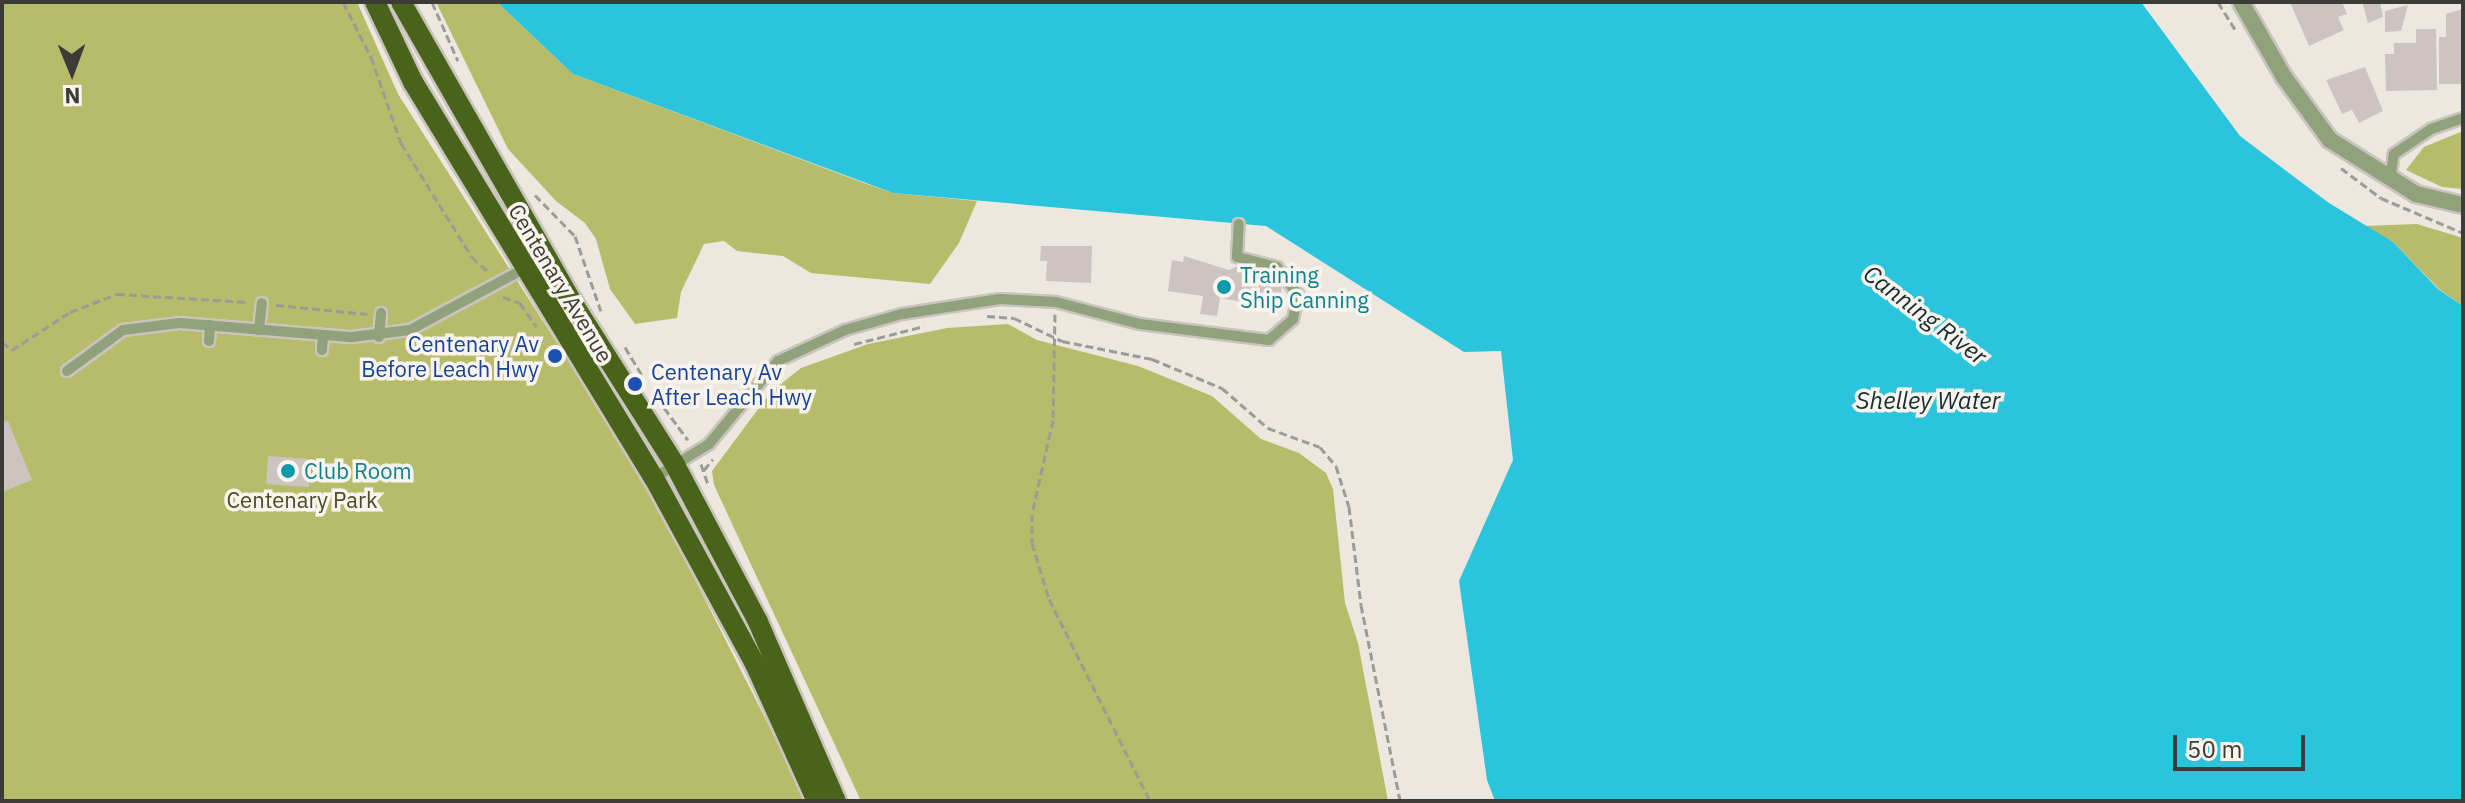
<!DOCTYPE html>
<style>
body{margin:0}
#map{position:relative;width:2465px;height:803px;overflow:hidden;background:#ece8e0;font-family:"IBM Plex Sans",sans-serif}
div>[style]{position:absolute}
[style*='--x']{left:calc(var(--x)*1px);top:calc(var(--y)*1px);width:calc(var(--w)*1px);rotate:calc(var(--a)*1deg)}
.green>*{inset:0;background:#b6bc6a}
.water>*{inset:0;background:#2ac4dd}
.building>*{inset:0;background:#cdc4c1;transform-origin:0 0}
.path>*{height:3px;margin-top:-1.5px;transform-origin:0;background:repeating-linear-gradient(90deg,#9d9b95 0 8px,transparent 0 12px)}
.roads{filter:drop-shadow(2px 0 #c9c5be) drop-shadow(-2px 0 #c9c5be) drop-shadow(0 2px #c9c5be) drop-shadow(0 -2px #c9c5be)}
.lane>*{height:10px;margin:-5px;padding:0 5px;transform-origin:5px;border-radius:5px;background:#90a17c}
.street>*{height:16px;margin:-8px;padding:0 8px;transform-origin:8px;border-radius:8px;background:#90a17c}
.primary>*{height:20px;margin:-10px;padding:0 10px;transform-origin:10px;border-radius:10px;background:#49641a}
.dots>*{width:22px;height:22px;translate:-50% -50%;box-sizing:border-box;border:4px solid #f9f5ee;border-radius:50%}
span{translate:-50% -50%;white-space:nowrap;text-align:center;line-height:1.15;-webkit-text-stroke:7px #f9f5ee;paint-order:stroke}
.culture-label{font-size:22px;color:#0d838f}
.left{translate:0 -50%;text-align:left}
.street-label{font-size:22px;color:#3c3b38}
.transit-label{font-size:22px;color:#164399}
.right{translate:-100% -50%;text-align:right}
.park-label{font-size:22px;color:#4a4c23}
.water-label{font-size:24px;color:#162d32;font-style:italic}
.frame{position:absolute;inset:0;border:4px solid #3c3b38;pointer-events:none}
.north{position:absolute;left:32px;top:32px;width:80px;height:80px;-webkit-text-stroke:6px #f9f5ee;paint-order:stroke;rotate:179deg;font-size:22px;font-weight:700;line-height:32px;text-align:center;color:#3c3b38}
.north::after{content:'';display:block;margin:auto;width:28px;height:36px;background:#3c3b38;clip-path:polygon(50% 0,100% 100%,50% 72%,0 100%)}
.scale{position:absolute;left:2173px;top:735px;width:132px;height:36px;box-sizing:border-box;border:4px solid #3c3b38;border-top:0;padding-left:10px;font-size:24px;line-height:28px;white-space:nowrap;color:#3c3b38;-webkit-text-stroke:6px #f9f5ee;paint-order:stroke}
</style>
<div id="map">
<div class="green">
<i style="clip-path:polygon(2px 2px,357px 2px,398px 94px,646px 483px,807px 801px,2px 801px)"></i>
<i style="clip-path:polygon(436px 2px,497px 2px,573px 74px,864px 183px,893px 193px,977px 201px,959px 243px,930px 284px,811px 273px,783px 256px,737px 251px,724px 241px,704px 244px,681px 292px,677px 318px,635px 324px,610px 289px,596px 239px,585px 223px,556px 201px,508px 149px)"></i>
<i style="clip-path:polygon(2463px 131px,2463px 189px,2442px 187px,2406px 170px,2424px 147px)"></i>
<i style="clip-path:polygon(2417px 224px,2463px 238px,2463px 306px,2439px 289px,2393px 242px,2364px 226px)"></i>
<i style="clip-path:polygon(1008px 324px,1037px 340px,1138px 366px,1212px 396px,1261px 439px,1299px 453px,1326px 473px,1333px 489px,1345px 603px,1358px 643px,1388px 801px,861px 801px,714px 485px,712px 471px,771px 392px,801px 368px,868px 344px,947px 328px)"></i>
</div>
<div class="water">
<i style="clip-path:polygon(497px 2px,2141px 2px,2240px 136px,2329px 203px,2393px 242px,2438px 289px,2463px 306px,2463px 801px,1495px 801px,1487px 780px,1459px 581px,1513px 460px,1501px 351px,1464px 352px,1266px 226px,893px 193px,573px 74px)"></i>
</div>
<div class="building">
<i style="clip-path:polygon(2290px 2px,2342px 2px,2347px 14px,2338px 17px,2344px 30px,2309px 46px)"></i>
<i style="clip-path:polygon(2362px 2px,2380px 2px,2383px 17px,2368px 23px)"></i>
<i style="clip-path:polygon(2408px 5px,2401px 31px,2385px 32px,2385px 11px)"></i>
<i style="clip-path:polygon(2463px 9px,2463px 84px,2439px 84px,2439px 37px,2446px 37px,2446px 14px)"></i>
<i style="clip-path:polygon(2416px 29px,2436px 29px,2437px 90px,2386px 91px,2385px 54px,2394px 54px,2394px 43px,2416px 43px)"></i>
<i style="clip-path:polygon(2365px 67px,2383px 111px,2359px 123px,2352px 110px,2342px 114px,2326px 80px)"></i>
<i style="clip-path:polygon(1041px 246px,1092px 246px,1091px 283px,1046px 281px,1047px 261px,1040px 261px)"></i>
<i style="clip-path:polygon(1184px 256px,1229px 270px,1243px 264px,1274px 269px,1273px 277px,1279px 277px,1282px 287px,1279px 301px,1264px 301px,1261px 311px,1254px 310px,1255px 304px,1220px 298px,1217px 316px,1200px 314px,1203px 296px,1168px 291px,1172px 260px,1183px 262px)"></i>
<i style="clip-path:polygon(8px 421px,32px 480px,2px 492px,2px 423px)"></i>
<i style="left:268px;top:456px;width:43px;height:28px;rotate:4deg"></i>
</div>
<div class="path">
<i style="--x:343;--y:2;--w:62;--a:63"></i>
<i style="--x:371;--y:57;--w:91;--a:70.8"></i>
<i style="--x:401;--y:143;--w:134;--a:58.1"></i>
<i style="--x:472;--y:257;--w:24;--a:42"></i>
<i style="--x:432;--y:2;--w:64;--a:66.2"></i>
<i style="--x:2218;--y:2;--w:32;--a:58"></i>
<i style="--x:2341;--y:168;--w:50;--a:36.9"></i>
<i style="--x:2381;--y:198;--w:89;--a:23.1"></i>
<i style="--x:535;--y:195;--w:57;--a:45.7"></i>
<i style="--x:575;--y:236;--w:79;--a:70.9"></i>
<i style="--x:503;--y:297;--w:18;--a:19"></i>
<i style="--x:520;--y:303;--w:29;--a:55"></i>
<i style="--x:276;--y:305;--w:92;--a:5.6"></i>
<i style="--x:1055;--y:314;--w:106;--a:91.1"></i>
<i style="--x:1053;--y:420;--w:96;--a:102.6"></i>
<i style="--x:1032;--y:514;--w:29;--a:90"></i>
<i style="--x:1032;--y:543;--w:59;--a:73.1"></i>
<i style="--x:1049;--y:599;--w:226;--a:63.4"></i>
<i style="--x:987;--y:316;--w:27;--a:4"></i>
<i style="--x:1014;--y:318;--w:53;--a:25.6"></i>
<i style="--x:1062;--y:341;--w:92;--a:11.3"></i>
<i style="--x:1152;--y:359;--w:76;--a:22.5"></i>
<i style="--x:1222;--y:388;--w:61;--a:41"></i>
<i style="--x:1268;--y:428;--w:55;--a:20.1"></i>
<i style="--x:1320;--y:447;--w:25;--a:50"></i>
<i style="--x:1336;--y:466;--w:43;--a:72.4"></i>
<i style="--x:1349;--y:507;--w:99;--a:83"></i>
<i style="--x:1361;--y:605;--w:200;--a:78.7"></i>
<i style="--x:2;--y:342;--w:13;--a:39"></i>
<i style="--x:12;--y:350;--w:69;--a:-33.2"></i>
<i style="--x:70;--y:312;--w:50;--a:-21"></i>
<i style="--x:117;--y:294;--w:131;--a:3.5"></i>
<i style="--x:854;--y:344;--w:72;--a:-14.4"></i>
<i style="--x:625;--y:347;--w:33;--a:59"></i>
<i style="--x:657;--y:398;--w:52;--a:53.6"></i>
<i style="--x:701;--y:464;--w:24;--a:71"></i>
<i style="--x:704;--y:470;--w:14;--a:-51"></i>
</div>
<div class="roads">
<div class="lane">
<i style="--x:2390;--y:181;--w:27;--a:-82"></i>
<i style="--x:2394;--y:154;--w:45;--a:-34"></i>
<i style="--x:2431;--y:129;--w:34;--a:-19"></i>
<i style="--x:259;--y:330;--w:27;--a:-84"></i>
<i style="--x:379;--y:337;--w:24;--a:-85"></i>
<i style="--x:209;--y:341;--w:16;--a:-86"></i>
<i style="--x:322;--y:350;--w:15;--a:-86"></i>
<i style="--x:67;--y:371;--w:69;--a:-36.2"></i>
<i style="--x:123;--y:330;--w:57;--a:-7"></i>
<i style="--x:180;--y:323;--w:173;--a:4.7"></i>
<i style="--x:352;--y:337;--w:58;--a:-6.9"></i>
<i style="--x:410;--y:330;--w:129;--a:-28.2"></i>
<i style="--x:654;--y:478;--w:65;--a:-31.7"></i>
<i style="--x:709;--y:444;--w:108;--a:-50.3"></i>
<i style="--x:778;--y:361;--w:74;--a:-24.8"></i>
<i style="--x:845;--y:330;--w:59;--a:-15.7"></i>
<i style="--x:902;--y:314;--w:99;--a:-8.7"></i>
<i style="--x:1000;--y:299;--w:56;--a:3.1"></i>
<i style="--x:1056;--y:302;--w:87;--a:14.7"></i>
<i style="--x:1140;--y:324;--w:130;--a:7.1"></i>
<i style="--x:1269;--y:340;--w:32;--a:-41"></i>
<i style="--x:1293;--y:319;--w:25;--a:-78"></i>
<i style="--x:1298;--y:295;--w:35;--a:-127"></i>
<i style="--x:1277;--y:267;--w:41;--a:-166"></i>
<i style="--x:1237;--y:257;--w:33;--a:-87"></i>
</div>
<div class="street">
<i style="--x:2241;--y:2;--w:86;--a:60.2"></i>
<i style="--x:2284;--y:77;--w:78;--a:53.9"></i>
<i style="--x:2330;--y:140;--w:102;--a:32.1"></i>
<i style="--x:2416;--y:194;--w:48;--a:13.2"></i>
</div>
<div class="primary">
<i style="--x:375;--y:2;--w:89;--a:64.6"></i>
<i style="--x:413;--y:82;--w:464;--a:58.7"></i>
<i style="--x:654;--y:478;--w:212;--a:61.5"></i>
<i style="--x:755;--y:664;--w:150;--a:65.7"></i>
<i style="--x:401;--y:2;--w:349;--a:60.3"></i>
<i style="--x:574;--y:305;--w:189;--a:57.7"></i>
<i style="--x:675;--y:465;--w:178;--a:62.1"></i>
<i style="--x:758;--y:622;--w:195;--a:66.5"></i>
</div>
</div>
<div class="dots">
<i style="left:1224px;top:287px;background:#0f9aa8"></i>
<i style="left:555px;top:356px;background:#1a4fb4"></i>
<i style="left:635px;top:384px;background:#1a4fb4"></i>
<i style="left:288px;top:471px;background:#0f9aa8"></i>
</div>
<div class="culture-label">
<span class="left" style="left:1240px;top:287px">Training<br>Ship Canning</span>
<span class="left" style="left:304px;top:471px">Club Room</span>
</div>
<div class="street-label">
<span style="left:561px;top:283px;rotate:59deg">Centenary Avenue</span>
</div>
<div class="transit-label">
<span class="right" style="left:539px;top:356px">Centenary Av<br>Before Leach Hwy</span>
<span class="left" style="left:651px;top:384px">Centenary Av<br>After Leach Hwy</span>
</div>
<div class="park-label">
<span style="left:302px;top:500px">Centenary Park</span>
</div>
<div class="water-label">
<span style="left:1925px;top:315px;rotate:37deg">Canning River</span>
<span style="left:1928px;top:401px">Shelley Water</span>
</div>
<div class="frame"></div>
<div class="north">N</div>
<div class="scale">50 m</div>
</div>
